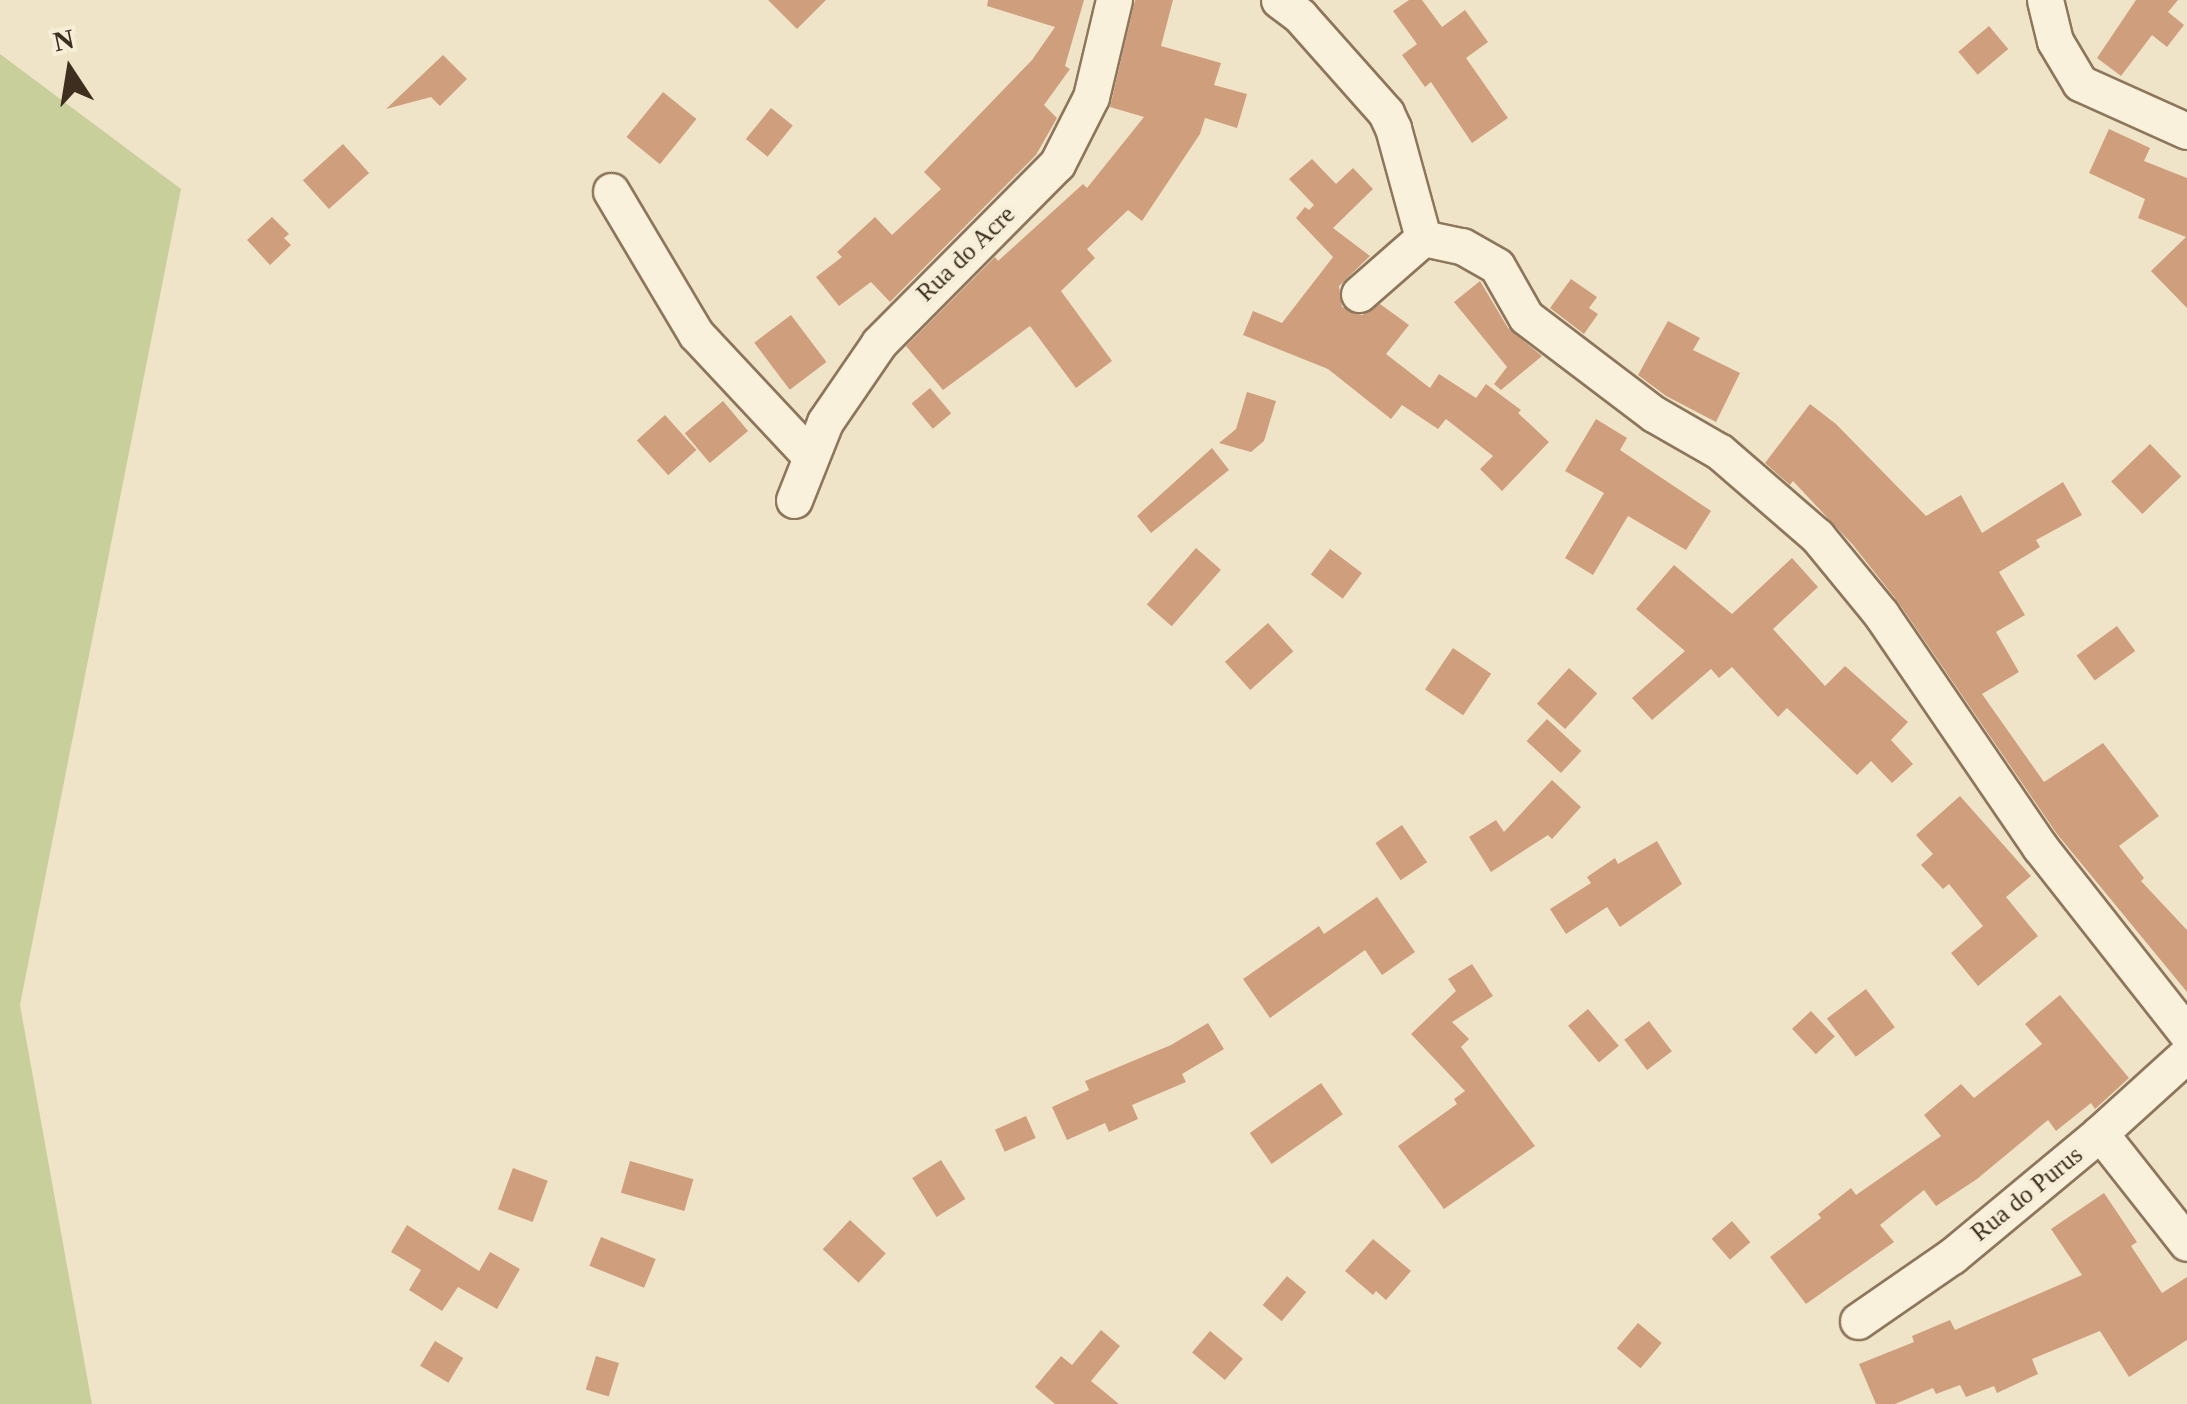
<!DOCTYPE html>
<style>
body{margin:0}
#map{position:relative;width:2187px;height:1404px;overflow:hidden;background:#f0e4c8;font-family:Georgia,serif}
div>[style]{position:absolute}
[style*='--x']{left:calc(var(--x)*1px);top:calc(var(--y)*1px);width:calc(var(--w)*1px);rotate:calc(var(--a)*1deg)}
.green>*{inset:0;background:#c9cf9b}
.building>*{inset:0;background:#cf9f7d;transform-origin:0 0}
.roads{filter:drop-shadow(2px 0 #8d765c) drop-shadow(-2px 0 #8d765c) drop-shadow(0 2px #8d765c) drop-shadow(0 -2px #8d765c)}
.minor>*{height:35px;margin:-17.5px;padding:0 17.5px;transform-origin:17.5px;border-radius:17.5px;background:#faf1dc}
span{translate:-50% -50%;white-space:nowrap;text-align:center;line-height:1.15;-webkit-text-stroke:8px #f7eed8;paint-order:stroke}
.street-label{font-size:25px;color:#3d2e20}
.north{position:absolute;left:20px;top:20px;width:100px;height:100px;-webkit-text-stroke:8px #f7eed8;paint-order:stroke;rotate:348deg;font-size:28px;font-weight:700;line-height:40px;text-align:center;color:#3d2e20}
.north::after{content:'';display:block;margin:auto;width:35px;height:45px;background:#3d2e20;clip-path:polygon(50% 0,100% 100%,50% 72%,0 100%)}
</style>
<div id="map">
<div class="green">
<i style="clip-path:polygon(0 54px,181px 189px,20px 1005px,92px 1404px,0 1404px)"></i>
</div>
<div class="building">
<i style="clip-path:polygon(768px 0,826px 0,797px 29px)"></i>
<i style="clip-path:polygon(988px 0,1084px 0,1065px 66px,1070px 69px,1044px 105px,1057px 118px,1036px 155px,890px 302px,871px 282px,839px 306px,816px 277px,842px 257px,837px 252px,875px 217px,892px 235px,941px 189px,924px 172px,1032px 60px,1055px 27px,987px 6px)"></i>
<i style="clip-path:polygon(1135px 0,1173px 0,1161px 46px,1221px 63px,1214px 85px,1247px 94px,1237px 128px,1205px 118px,1200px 134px,1142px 221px,1128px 210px,1087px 249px,1095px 258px,1061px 291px,1112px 361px,1076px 388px,1030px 326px,943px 390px,906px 346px,995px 257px,998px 261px,1083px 184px,1087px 188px,1144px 117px,1110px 107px)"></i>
<i style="clip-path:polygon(1409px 0,1422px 0,1442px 27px,1465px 10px,1488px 42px,1466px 58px,1508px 118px,1472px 143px,1431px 82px,1425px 87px,1402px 55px,1417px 44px,1393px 11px)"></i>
<i style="clip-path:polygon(2136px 0,2178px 0,2168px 12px,2184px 25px,2167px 47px,2152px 35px,2121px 76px,2097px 58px)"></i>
<i style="left:1989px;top:26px;width:30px;height:40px;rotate:50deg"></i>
<i style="clip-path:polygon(443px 55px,467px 79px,440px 106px,431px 97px,386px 109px)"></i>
<i style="left:663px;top:92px;width:43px;height:58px;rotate:39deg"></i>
<i style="left:771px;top:108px;width:28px;height:40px;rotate:39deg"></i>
<i style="clip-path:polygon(2109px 129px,2150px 148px,2144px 161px,2187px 178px,2187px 308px,2151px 271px,2186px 237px,2138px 218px,2145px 199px,2089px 173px)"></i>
<i style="left:343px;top:144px;width:39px;height:54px;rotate:48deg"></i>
<i style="clip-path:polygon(1312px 159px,1336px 184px,1353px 168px,1373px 189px,1333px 228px,1370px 256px,1339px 286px,1342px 307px,1362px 315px,1380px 304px,1409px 325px,1386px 354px,1430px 388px,1439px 374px,1476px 398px,1486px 384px,1521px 410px,1518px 413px,1549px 442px,1502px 491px,1480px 469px,1493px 456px,1446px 419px,1438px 429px,1402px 405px,1391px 419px,1328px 369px,1243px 335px,1253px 311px,1282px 323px,1333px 257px,1296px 218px,1305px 207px,1309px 210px,1314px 205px,1289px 179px)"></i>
<i style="clip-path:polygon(272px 217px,289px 234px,284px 238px,291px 245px,270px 265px,247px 240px)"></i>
<i style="clip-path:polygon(1571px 279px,1597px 297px,1589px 308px,1598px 314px,1584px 334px,1550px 308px)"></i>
<i style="clip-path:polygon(1480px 281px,1508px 328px,1542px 356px,1501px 390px,1494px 384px,1507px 367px,1454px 302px)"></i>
<i style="left:791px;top:315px;width:59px;height:46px;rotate:53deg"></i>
<i style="clip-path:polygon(1668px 321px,1700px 338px,1693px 350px,1740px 373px,1716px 422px,1666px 396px,1638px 375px)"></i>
<i style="left:930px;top:388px;width:33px;height:24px;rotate:50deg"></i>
<i style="clip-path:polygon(1247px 392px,1276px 401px,1264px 441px,1251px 452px,1219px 443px,1236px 429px)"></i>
<i style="left:723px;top:401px;width:39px;height:50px;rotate:50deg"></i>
<i style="clip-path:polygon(1810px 404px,1836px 424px,1926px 516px,1961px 495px,1982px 533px,2063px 482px,2082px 515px,2036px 540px,2040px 547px,1999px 572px,2025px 615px,1996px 632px,2019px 672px,1982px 694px,2044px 782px,2103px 743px,2159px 816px,2119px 846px,2144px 878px,2141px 881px,2187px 930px,2187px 992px,2057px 834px,1898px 602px,1853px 545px,1793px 481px,1790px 485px,1765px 463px)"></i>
<i style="left:665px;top:415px;width:47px;height:38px;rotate:48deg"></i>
<i style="clip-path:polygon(1596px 419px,1627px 438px,1620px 450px,1711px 511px,1686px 550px,1628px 516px,1593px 575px,1565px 558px,1604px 493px,1565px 471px)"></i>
<i style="left:2150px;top:444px;width:45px;height:54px;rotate:46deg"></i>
<i style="clip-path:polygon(1212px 448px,1229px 470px,1151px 533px,1137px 516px)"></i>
<i style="left:1196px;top:548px;width:33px;height:75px;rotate:41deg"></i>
<i style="left:1330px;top:549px;width:40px;height:32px;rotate:37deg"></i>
<i style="clip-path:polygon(1792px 558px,1818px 587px,1773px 629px,1825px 686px,1845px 666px,1908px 722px,1891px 740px,1913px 764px,1892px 783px,1871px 761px,1857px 775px,1787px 708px,1778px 717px,1732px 667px,1719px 678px,1711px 669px,1652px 720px,1632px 698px,1685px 651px,1636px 609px,1674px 565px,1732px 614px)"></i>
<i style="left:1268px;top:623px;width:38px;height:58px;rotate:48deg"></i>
<i style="left:2117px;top:626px;width:31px;height:50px;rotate:54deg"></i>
<i style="left:1453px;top:648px;width:46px;height:50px;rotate:34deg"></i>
<i style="left:1569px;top:668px;width:38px;height:48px;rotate:42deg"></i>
<i style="left:1547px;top:719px;width:47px;height:30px;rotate:43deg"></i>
<i style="clip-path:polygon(1552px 780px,1581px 807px,1552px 839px,1548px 835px,1491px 872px,1469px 837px,1496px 820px,1504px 832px)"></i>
<i style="clip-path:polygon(1960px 796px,2031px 876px,2006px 897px,2038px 936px,1978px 986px,1951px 953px,1983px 926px,1949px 884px,1943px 889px,1921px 865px,1933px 854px,1916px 835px)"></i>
<i style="left:1402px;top:825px;width:45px;height:32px;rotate:56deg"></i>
<i style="clip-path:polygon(1657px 841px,1682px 884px,1620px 927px,1607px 907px,1566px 934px,1550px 909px,1591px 883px,1587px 877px,1615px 858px,1618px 864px)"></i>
<i style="clip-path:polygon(1377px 897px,1415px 952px,1382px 975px,1365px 950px,1270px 1018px,1243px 979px,1319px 926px,1324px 934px)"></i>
<i style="clip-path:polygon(1472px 964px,1493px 996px,1452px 1022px,1469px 1039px,1461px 1047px,1535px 1146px,1444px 1209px,1398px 1146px,1457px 1104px,1454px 1099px,1465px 1091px,1411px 1034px,1456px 991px,1448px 979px)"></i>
<i style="left:1866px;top:989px;width:48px;height:49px;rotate:53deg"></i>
<i style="clip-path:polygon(2060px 995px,2129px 1078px,2095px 1109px,2091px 1103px,2056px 1131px,2048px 1120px,1977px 1179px,1936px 1206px,1924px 1190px,1880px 1225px,1894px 1242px,1806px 1304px,1770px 1257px,1821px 1218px,1818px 1214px,1851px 1188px,1856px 1195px,1941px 1136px,1924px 1115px,1961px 1084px,1974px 1098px,2042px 1044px,2025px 1024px)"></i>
<i style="left:1588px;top:1009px;width:48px;height:26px;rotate:50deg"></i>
<i style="left:1811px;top:1011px;width:35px;height:26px;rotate:47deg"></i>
<i style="left:1649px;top:1021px;width:38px;height:31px;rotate:53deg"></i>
<i style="clip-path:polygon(1208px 1023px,1224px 1049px,1182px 1074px,1186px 1082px,1132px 1105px,1138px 1119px,1109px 1132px,1105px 1123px,1067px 1140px,1052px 1107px,1089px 1090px,1085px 1081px,1171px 1045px)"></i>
<i style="left:1321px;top:1083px;width:38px;height:87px;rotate:55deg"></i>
<i style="left:1026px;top:1116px;width:24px;height:34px;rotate:66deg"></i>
<i style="left:941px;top:1160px;width:46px;height:34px;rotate:58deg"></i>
<i style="left:630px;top:1161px;width:66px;height:33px;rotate:16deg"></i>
<i style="left:513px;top:1168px;width:37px;height:44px;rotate:20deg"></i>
<i style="clip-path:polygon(2104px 1193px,2137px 1242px,2131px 1246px,2162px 1293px,2187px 1277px,2187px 1340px,2129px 1377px,2100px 1331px,2032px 1359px,2038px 1374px,1997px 1393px,1994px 1386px,1966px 1397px,1960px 1385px,1936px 1394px,1933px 1388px,1895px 1404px,1876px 1404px,1859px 1364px,1914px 1342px,1912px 1336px,1950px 1320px,1955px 1330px,2082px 1275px,2051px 1229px)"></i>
<i style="left:850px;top:1220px;width:49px;height:40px;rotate:43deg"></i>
<i style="left:1732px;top:1221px;width:28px;height:27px;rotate:49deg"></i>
<i style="clip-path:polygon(407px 1225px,479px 1271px,490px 1252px,520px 1269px,497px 1309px,458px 1287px,442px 1311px,409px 1290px,421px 1270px,391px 1252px)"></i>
<i style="left:601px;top:1237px;width:59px;height:31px;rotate:22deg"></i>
<i style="clip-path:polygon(1373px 1239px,1411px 1271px,1386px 1300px,1376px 1291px,1373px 1295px,1345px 1271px)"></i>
<i style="left:1287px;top:1276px;width:25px;height:38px;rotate:40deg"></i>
<i style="left:1638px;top:1323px;width:31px;height:33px;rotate:40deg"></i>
<i style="clip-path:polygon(1101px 1330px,1120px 1346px,1091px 1381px,1119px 1404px,1055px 1404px,1035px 1387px,1061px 1356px,1072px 1365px)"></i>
<i style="left:1210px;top:1331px;width:43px;height:28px;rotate:40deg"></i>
<i style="left:435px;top:1341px;width:33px;height:29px;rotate:31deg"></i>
<i style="left:596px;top:1356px;width:24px;height:35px;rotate:17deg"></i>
</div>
<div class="roads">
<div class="minor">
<i style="--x:1279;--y:0;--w:26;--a:37"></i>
<i style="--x:1300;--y:16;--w:130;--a:48.4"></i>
<i style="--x:1386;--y:113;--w:17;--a:65"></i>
<i style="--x:1393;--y:128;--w:114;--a:74.7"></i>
<i style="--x:1423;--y:238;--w:85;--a:138.8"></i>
<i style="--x:2045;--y:0;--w:42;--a:76.3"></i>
<i style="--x:2055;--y:41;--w:49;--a:59.2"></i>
<i style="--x:2080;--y:83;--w:117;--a:24.2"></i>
<i style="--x:611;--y:191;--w:166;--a:59.3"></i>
<i style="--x:696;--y:334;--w:167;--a:46.9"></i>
<i style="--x:1423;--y:238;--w:40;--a:12"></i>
<i style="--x:1462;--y:246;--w:40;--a:29.7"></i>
<i style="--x:1497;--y:266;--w:59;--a:60.4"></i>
<i style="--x:1526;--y:317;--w:161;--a:37.2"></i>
<i style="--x:1654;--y:414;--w:76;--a:29.9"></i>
<i style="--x:1720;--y:452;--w:128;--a:40.9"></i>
<i style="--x:1817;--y:536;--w:101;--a:50.6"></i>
<i style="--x:1881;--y:614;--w:282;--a:55.7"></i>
<i style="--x:2040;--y:847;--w:238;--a:51.8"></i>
<i style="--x:794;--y:500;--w:84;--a:-68.3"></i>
<i style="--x:825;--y:422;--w:96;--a:-55.6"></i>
<i style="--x:879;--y:343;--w:252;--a:-45.2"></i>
<i style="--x:1057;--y:164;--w:75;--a:-63.1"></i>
<i style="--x:1091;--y:97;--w:100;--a:-76.7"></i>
<i style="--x:2100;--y:1133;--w:140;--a:51.7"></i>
<i style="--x:1858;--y:1321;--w:114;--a:-34.7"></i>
<i style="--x:1952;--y:1256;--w:192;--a:-39.7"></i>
<i style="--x:2100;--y:1133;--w:118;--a:-42.2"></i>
</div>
</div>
<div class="street-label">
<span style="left:966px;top:254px;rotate:-44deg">Rua do Acre</span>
<span style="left:2027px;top:1194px;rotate:-39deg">Rua do Purus</span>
</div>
<div class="north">N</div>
</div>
